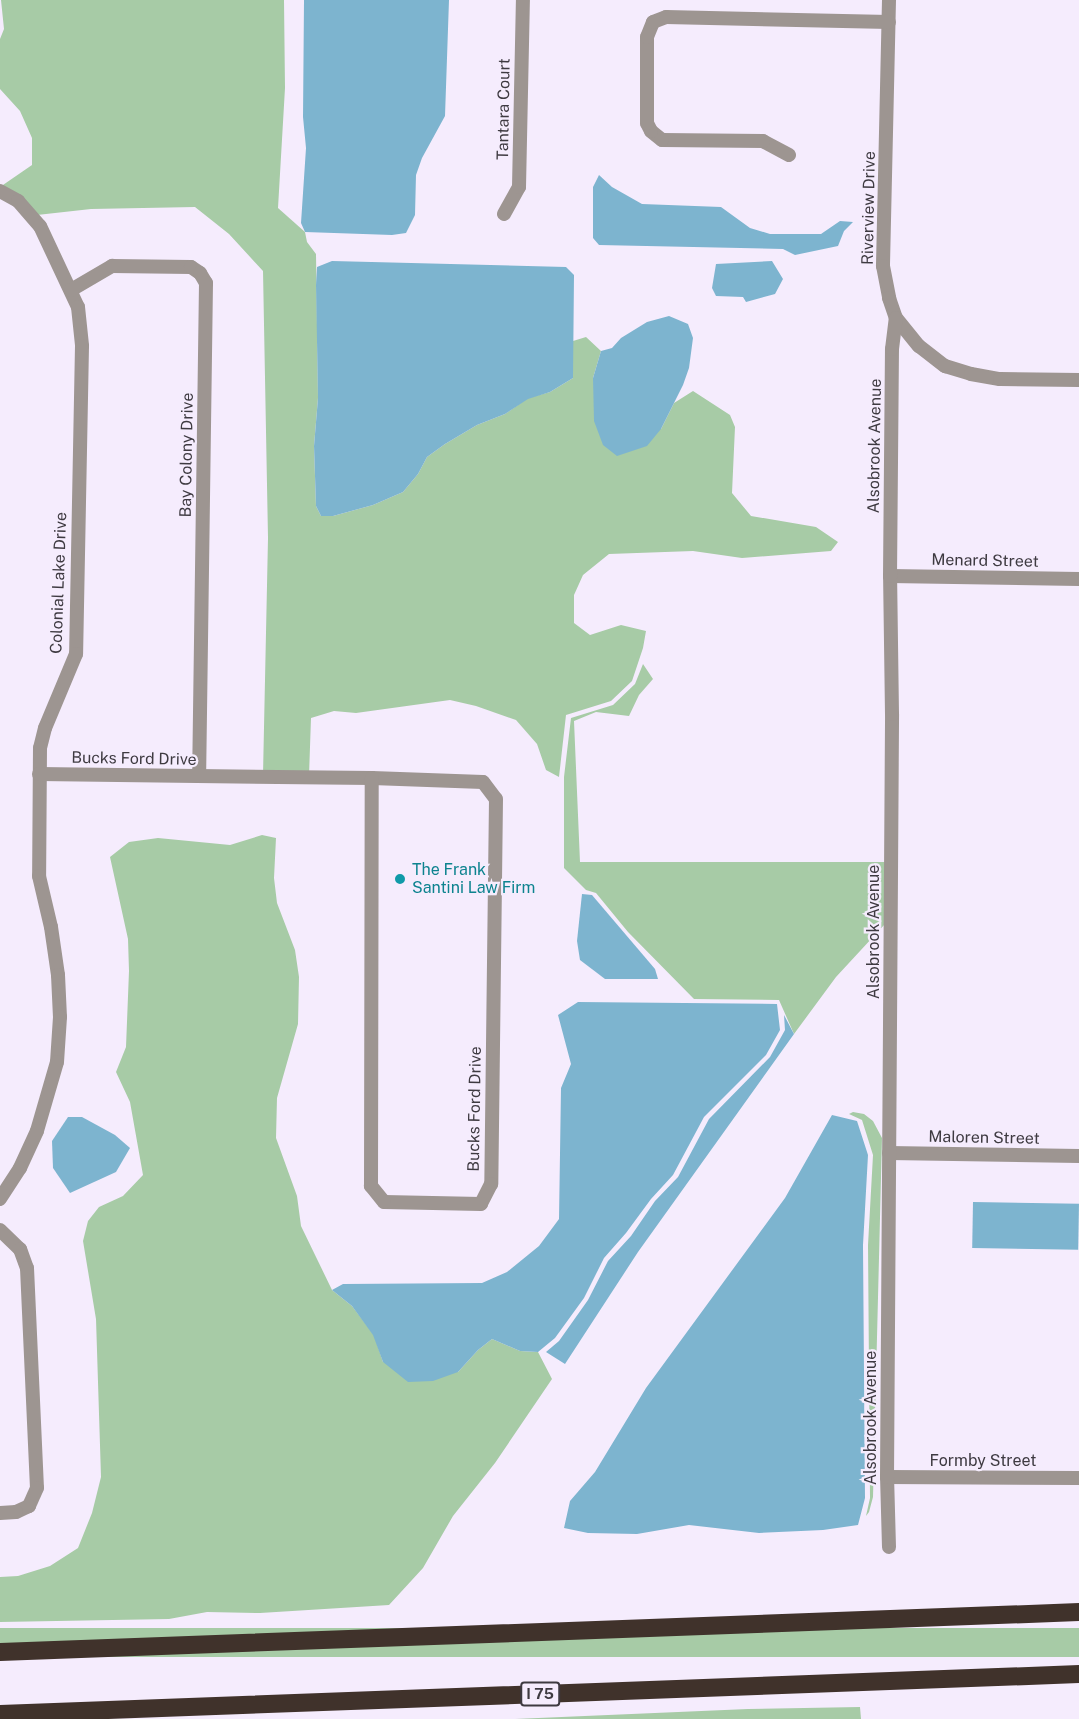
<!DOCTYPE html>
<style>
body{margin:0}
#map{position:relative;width:1079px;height:1719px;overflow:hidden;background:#f5ecfd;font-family:"Public Sans",sans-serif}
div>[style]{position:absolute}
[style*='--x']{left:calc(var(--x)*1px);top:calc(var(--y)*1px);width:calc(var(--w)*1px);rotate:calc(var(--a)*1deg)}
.green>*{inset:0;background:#a7cba6;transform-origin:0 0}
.water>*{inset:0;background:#7db4cf;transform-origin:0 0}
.minor>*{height:14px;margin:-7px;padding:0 7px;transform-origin:7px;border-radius:7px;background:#9d9591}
.highway>*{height:18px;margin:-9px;padding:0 9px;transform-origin:9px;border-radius:9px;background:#40322b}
.dots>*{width:16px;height:16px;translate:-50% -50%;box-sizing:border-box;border:3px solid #f5ecfd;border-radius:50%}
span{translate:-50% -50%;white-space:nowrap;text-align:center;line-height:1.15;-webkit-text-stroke:4.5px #f5ecfd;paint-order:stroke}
.shield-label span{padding:2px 4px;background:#f5ecfd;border:2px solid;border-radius:4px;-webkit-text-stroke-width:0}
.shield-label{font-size:15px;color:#3e3a41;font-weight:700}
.street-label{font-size:16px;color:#3e3a41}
.culture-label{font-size:16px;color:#0d838f}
.left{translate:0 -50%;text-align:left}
</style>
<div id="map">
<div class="green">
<i style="clip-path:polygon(1px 0,284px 0,285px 88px,278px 208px,305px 232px,307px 242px,316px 254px,318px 398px,314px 446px,316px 506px,321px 516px,333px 516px,373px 505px,403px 492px,418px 474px,427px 457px,445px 444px,477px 425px,505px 414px,528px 398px,550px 392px,573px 378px,573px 341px,586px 337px,601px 351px,593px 378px,661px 429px,674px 403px,693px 391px,730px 415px,735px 427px,732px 493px,751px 516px,816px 527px,838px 542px,831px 551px,742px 558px,693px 551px,609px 554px,583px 575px,574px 595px,574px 623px,590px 635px,621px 625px,646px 631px,643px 648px,632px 681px,611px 701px,566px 715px,559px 777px,546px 770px,537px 744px,516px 720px,476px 706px,450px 700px,356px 713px,334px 711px,311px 718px,309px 776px,263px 775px,268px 538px,263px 271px,229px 234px,195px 207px,91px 209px,37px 215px,0 187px,32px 165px,32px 138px,20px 111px,0 89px,0 39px,4px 29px)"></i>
<i style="clip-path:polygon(643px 664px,653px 679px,639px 695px,629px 716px,596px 712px,574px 721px,580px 862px,885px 862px,885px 924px,836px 977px,794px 1034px,779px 1000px,694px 999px,628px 932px,596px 893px,586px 890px,564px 868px,564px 777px,571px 718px,613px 705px,635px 684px)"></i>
<i style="clip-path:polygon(262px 835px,276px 838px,274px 878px,277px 903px,295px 950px,299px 977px,298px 1024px,277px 1098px,276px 1138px,297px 1196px,301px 1226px,332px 1290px,352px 1306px,374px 1335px,383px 1362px,458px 1372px,478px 1350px,492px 1339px,520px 1351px,538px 1352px,552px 1379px,495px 1463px,453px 1516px,423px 1568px,389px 1605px,260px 1613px,207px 1612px,169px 1619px,0 1622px,0 1577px,18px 1576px,50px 1566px,78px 1548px,92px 1513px,101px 1477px,96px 1319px,83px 1241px,88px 1221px,99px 1207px,123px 1196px,143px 1175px,130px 1102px,116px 1072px,126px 1047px,129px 971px,128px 939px,110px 857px,129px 842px,158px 838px,230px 845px)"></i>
<i style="clip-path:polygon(853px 1112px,864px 1114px,873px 1121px,882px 1138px,873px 1497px,869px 1512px,866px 1516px,870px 1498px,868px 1245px,873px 1155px,862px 1120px,849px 1114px)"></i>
<i style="left:1079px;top:1628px;width:29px;height:1080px;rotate:90deg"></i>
<i style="clip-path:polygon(860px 1707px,861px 1719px,515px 1719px,748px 1709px)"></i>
</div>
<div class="water">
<i style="clip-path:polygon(304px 0,449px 0,445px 116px,422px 158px,416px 175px,415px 215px,406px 233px,392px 235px,305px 232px,301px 223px,306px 148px,303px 117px)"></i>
<i style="clip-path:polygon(599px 175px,612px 187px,642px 204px,721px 207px,750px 228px,770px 234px,821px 234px,840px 221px,853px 222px,844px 231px,838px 246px,795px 255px,783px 249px,599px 245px,593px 238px,593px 187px)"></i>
<i style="clip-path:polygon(332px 261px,566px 267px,574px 275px,573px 378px,550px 392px,528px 399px,505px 414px,477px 425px,445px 444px,427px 457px,418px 474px,403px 492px,373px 505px,333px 516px,321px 516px,316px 506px,314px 446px,318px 398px,316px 285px,317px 267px)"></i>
<i style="clip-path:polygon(772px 261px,783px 279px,775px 294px,746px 302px,743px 297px,716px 296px,712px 288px,716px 264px)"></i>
<i style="clip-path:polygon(669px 316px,688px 324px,693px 338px,689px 368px,683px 385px,661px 429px,647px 446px,617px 456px,603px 445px,594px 421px,593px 378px,601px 351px,612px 348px,621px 338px,647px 322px)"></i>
<i style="clip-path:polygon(582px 894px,592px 895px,655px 969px,658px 979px,605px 979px,580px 960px,577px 941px)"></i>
<i style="clip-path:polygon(578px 1002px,777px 1004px,780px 1030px,766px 1055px,704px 1117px,673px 1175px,651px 1199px,626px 1233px,604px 1258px,584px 1298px,555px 1338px,538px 1352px,520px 1351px,492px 1339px,478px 1350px,458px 1372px,433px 1381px,408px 1382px,383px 1362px,373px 1335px,352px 1306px,332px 1290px,343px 1284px,482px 1283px,507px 1272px,539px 1246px,559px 1219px,561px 1088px,571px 1064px,558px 1015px)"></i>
<i style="clip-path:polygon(784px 1015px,794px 1034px,638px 1252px,565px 1364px,546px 1352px,559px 1341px,588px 1300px,608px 1261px,631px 1236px,655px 1201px,678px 1177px,709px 1119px,770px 1057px,785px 1030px)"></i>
<i style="clip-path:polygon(832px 1115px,857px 1121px,868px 1155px,863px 1245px,865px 1498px,858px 1525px,823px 1530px,759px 1533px,689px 1525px,637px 1534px,588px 1533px,564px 1528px,570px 1501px,595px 1472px,646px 1388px,785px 1198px)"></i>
<i style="clip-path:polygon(68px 1117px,82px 1117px,115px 1135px,130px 1148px,116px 1172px,70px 1193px,53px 1168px,52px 1141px)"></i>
<i style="left:973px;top:1202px;width:106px;height:46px;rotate:1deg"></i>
</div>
<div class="minor">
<i style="--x:889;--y:0;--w:266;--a:91.3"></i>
<i style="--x:883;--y:266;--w:33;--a:79"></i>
<i style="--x:889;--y:298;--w:21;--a:71"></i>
<i style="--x:896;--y:318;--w:36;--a:51"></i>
<i style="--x:919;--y:346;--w:33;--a:38"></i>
<i style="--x:945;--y:366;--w:27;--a:17"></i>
<i style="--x:971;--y:374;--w:29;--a:10"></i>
<i style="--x:1000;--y:379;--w:79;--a:0.7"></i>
<i style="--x:789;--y:155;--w:30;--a:-152"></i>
<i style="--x:763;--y:141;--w:101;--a:-179.4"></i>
<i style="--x:662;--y:140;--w:14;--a:-141"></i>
<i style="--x:651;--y:131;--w:9;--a:-117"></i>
<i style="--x:647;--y:123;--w:86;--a:-90"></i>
<i style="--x:647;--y:37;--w:16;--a:-68"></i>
<i style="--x:653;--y:22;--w:14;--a:-21"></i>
<i style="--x:666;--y:17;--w:223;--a:1.3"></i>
<i style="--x:0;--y:191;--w:21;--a:29"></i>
<i style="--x:18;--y:201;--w:33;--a:49"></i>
<i style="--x:40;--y:226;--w:89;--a:64.9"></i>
<i style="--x:78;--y:307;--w:39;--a:84"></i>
<i style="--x:82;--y:346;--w:308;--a:91.1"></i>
<i style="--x:76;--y:654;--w:80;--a:112.7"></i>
<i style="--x:45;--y:728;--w:21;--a:104"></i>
<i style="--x:40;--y:748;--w:128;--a:90.4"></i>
<i style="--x:39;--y:876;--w:52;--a:76.8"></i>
<i style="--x:51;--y:927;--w:49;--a:81.7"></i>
<i style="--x:58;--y:975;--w:42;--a:87.3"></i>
<i style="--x:60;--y:1017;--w:45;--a:93.8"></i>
<i style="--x:57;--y:1062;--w:72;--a:106.2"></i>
<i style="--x:37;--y:1131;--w:41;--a:114.7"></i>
<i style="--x:20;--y:1168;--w:37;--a:123"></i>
<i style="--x:504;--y:214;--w:31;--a:-61"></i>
<i style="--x:519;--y:187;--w:187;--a:-88.8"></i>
<i style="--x:71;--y:290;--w:48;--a:-30.3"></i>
<i style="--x:112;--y:266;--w:79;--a:0.7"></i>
<i style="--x:191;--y:267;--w:11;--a:34"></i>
<i style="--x:200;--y:273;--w:12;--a:59"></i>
<i style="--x:206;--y:283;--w:493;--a:90.8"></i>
<i style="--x:890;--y:576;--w:189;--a:0.9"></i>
<i style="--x:39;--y:774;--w:333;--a:0.7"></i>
<i style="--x:372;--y:778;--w:111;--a:2.1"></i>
<i style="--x:483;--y:782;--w:21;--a:53"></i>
<i style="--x:496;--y:799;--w:385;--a:90.7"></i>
<i style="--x:491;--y:1184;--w:22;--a:117"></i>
<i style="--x:481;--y:1204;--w:97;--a:-178.8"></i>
<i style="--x:384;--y:1202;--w:21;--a:-129"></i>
<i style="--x:371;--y:1186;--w:408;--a:-89.9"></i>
<i style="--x:889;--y:1153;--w:190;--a:0.9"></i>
<i style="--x:0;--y:1230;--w:28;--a:44"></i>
<i style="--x:20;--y:1249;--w:20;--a:70"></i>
<i style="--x:27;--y:1268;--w:220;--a:87.4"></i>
<i style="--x:37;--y:1488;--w:20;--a:114"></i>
<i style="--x:29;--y:1506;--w:14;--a:155"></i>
<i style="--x:16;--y:1512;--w:16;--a:176"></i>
<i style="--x:887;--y:1477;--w:192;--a:0.3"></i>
<i style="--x:889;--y:1547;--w:70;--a:-91.6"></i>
<i style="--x:887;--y:1477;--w:763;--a:-89.62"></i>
<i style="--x:892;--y:714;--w:138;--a:-90.8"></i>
<i style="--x:890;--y:576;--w:227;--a:-89.5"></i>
<i style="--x:892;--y:349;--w:31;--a:-83"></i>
</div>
<div class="highway">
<i style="--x:0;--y:1652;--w:1080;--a:-2.12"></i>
<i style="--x:0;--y:1714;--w:1080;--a:-2.12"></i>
</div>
<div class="dots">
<i style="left:400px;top:879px;background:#0f9aa8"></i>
</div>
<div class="shield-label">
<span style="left:540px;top:1694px">I 75</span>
</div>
<div class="street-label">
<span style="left:504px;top:109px;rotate:-89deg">Tantara Court</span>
<span style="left:869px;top:208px;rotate:-89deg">Riverview Drive</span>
<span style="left:875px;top:446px;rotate:-89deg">Alsobrook Avenue</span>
<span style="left:187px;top:455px;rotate:-89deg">Bay Colony Drive</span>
<span style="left:985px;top:561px;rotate:1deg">Menard Street</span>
<span style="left:59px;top:583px;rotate:-88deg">Colonial Lake Drive</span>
<span style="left:134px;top:759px;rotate:1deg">Bucks Ford Drive</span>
<span style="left:874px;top:932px;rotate:-90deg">Alsobrook Avenue</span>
<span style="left:475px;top:1109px;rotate:-89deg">Bucks Ford Drive</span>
<span style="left:984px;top:1138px;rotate:1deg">Maloren Street</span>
<span style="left:871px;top:1418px;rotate:-90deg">Alsobrook Avenue</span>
<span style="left:983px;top:1461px">Formby Street</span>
</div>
<div class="culture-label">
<span class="left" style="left:412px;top:879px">The Frank<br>Santini Law Firm</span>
</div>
</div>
